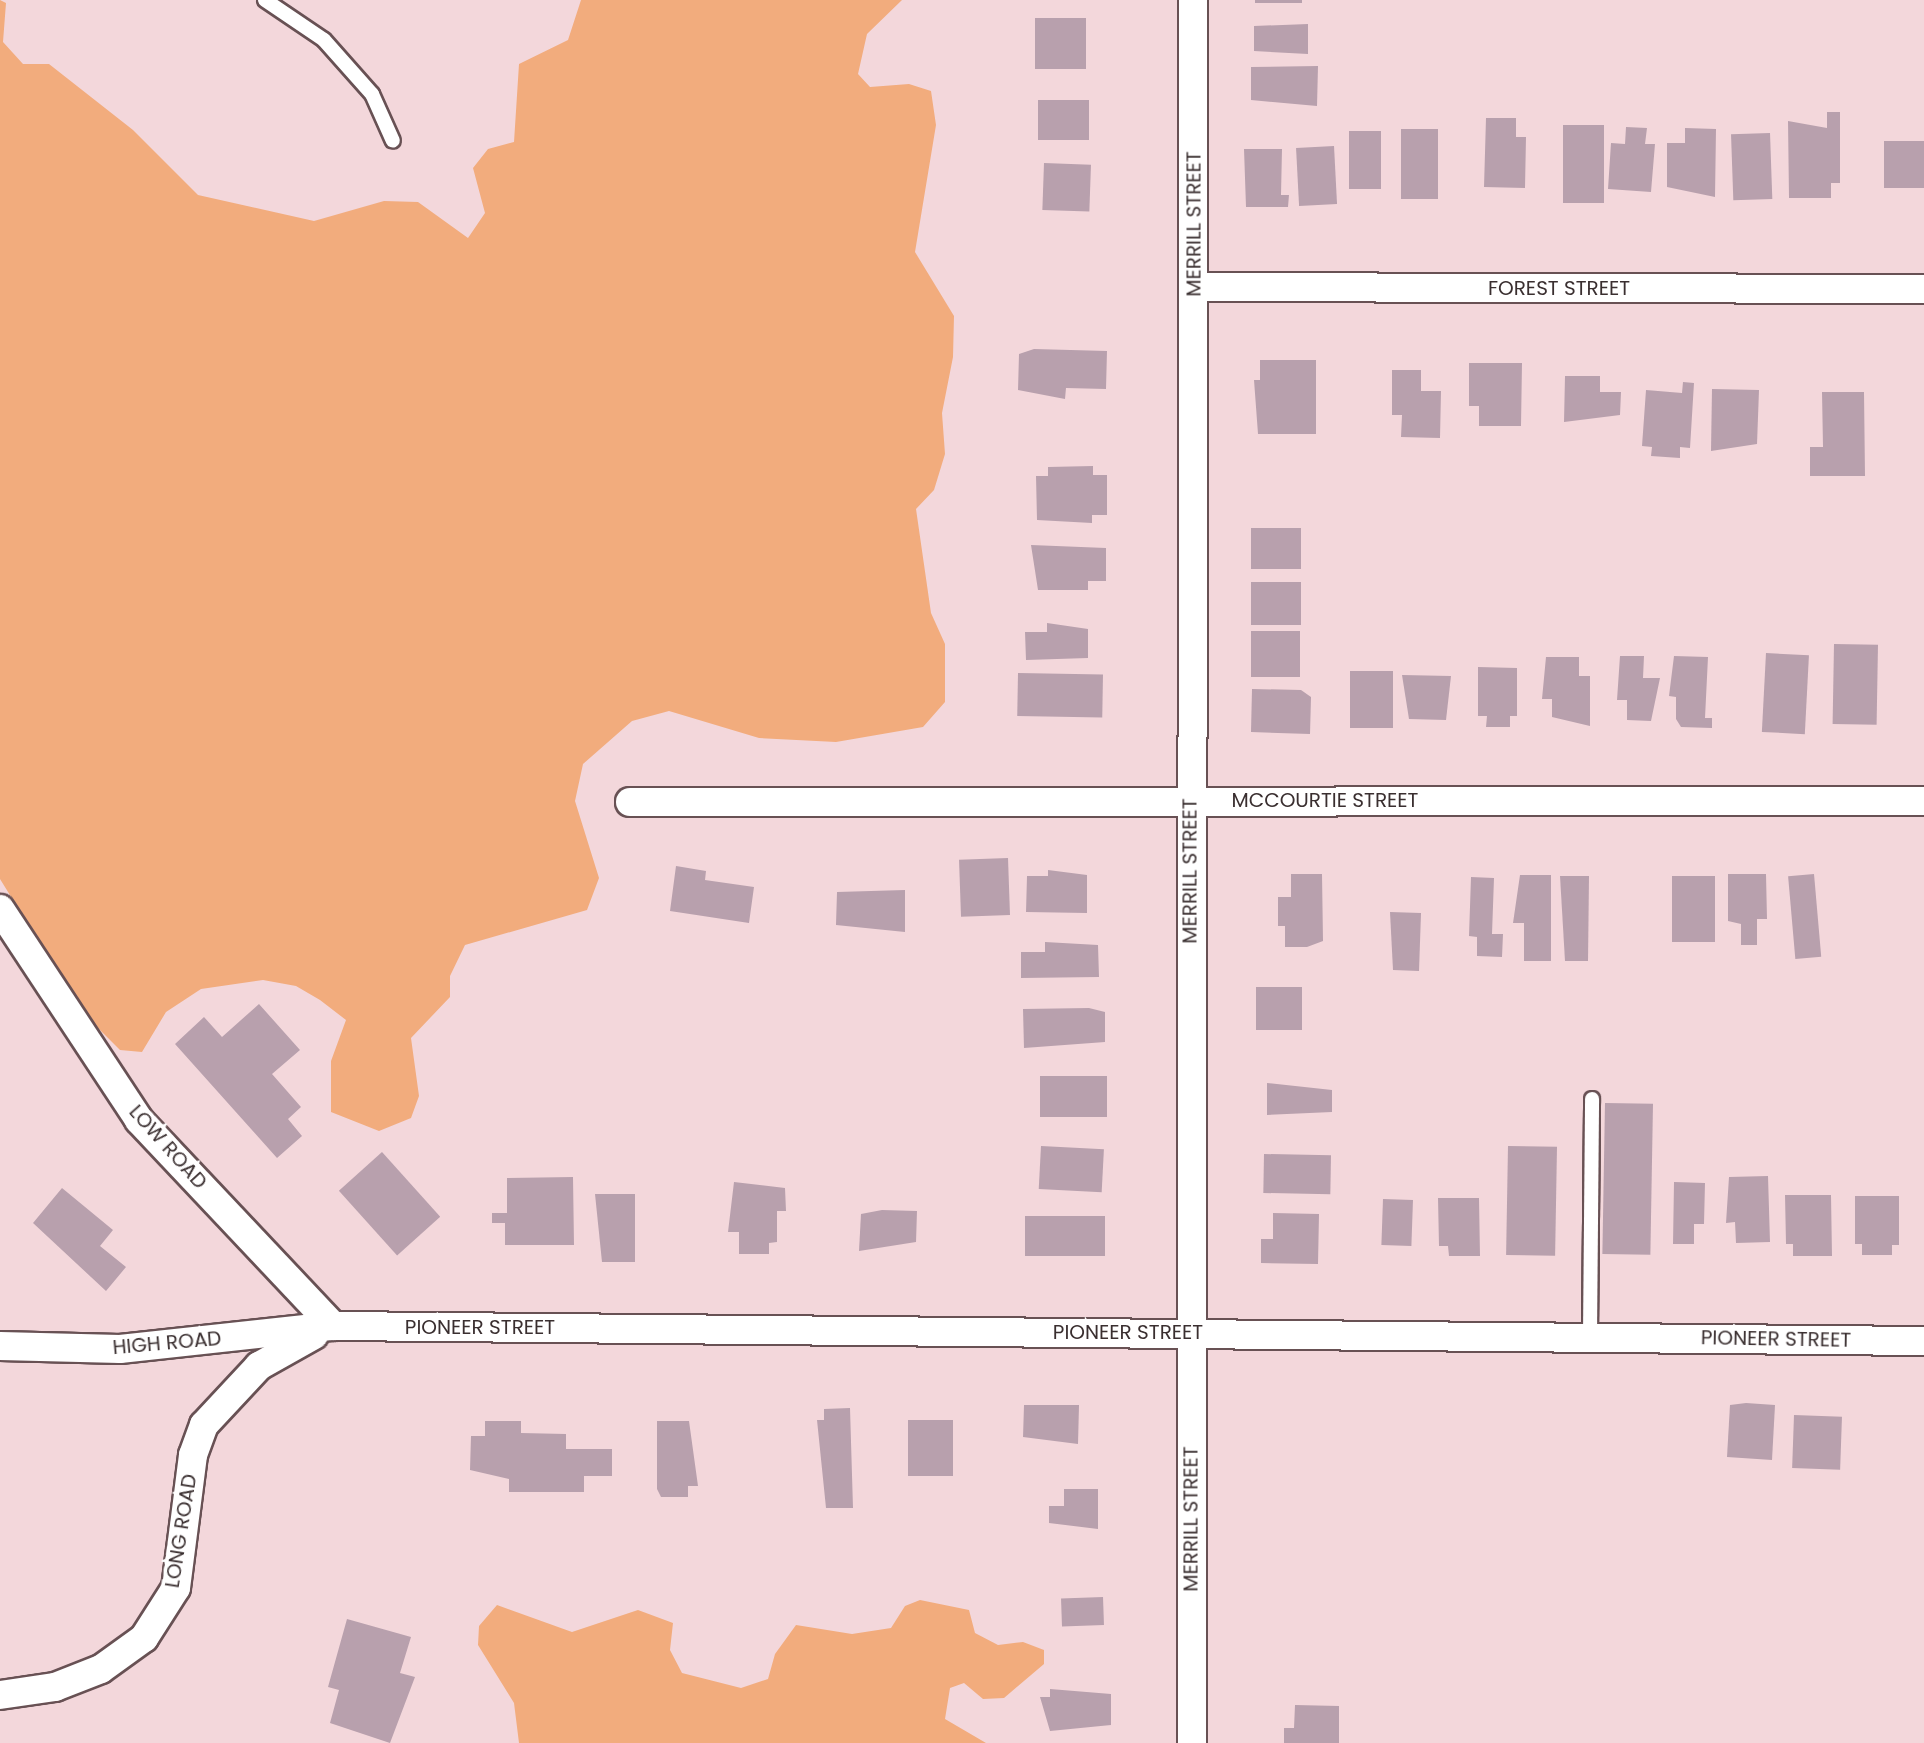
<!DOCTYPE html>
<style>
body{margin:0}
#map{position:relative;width:1924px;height:1743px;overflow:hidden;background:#f3d7db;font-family:Poppins,sans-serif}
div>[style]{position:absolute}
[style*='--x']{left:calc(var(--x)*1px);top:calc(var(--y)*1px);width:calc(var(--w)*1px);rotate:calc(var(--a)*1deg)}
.green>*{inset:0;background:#f2ac7d}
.building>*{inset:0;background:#b8a0ad;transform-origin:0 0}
.roads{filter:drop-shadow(2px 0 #685154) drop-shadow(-2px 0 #685154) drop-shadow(0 2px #685154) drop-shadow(0 -2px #685154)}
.service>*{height:14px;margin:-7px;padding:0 7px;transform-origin:7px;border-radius:7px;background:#fff}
.minor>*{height:28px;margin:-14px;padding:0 14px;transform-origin:14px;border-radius:14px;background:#fff}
span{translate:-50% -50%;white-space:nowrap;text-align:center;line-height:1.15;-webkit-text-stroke:7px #fff;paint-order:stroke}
.street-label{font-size:20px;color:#3a2f30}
</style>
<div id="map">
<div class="green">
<i style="clip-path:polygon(0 0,6px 3px,3px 42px,23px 64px,49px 64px,133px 130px,198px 195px,314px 221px,384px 201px,418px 202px,468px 238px,485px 213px,473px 168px,488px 149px,514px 142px,519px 64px,568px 40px,581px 0,902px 0,867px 34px,858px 74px,870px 87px,909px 84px,931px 91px,936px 125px,915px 252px,954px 316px,953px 357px,942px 413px,945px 454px,934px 490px,916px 509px,931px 613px,945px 644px,945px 702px,923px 727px,836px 742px,759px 738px,669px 711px,632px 721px,583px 764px,575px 801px,599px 878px,587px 910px,465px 945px,450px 976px,450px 997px,411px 1038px,419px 1096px,411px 1118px,379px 1131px,331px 1112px,331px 1061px,346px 1020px,320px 1000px,296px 986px,263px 980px,201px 989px,166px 1012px,142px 1052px,120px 1050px,83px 1013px,0 879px)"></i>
<i style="clip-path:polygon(920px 1600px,969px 1610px,975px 1633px,998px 1645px,1023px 1642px,1044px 1650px,1044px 1664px,1004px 1698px,983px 1699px,964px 1683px,950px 1688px,945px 1719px,986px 1743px,519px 1743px,514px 1703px,478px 1645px,479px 1626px,497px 1605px,572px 1632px,638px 1610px,673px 1623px,670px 1650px,682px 1673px,741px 1688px,768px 1679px,775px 1654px,796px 1625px,852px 1634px,891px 1628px,905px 1606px)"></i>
</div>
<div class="building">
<i style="left:1255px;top:0;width:47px;height:3px"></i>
<i style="left:1035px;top:18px;width:51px;height:51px"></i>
<i style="clip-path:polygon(1308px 24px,1308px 54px,1254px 51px,1254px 26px)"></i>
<i style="clip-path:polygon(1318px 66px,1317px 106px,1251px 100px,1251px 67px)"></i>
<i style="left:1038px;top:100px;width:51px;height:40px"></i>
<i style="clip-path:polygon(1827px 112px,1840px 112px,1840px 183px,1831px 183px,1831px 198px,1789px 198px,1788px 121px,1827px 128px)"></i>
<i style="clip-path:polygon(1486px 118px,1516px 118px,1516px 137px,1526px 137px,1525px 188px,1484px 187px)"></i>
<i style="left:1563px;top:125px;width:41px;height:78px"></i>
<i style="clip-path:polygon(1626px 127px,1647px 128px,1645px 144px,1655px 144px,1651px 192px,1608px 189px,1611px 143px,1625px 144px)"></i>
<i style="clip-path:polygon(1685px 128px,1716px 129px,1715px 197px,1667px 187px,1667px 143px,1685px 143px)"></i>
<i style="left:1401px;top:129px;width:37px;height:70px"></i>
<i style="left:1349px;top:131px;width:32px;height:58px"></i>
<i style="left:1770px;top:133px;width:66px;height:39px;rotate:88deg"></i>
<i style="left:1884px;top:141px;width:40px;height:47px"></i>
<i style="left:1334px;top:146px;width:58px;height:38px;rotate:87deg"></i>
<i style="clip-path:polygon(1244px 149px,1282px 149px,1281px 195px,1289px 195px,1288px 207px,1246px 207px)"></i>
<i style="left:1044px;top:163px;width:47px;height:47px;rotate:2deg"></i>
<i style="clip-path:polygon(1034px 349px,1107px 351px,1106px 389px,1066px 388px,1065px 399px,1018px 390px,1019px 354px)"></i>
<i style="clip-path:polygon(1260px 360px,1316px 360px,1316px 434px,1258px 434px,1254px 380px,1260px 380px)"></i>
<i style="clip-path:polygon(1469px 363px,1522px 363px,1521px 426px,1479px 426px,1479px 406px,1469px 406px)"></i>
<i style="clip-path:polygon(1392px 370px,1421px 370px,1421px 391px,1441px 391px,1440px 438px,1401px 437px,1402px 415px,1392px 415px)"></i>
<i style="clip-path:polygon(1565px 376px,1600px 376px,1600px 392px,1621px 392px,1620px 415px,1564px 422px)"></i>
<i style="clip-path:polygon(1683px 382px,1694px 383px,1690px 448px,1680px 447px,1680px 458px,1651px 456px,1652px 447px,1642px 446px,1646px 390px,1682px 393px)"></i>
<i style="clip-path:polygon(1712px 389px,1759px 390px,1757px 444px,1711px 451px)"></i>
<i style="clip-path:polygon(1822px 392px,1864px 392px,1865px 476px,1810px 476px,1810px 447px,1823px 447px)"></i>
<i style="clip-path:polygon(1093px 466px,1093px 475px,1107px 475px,1107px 515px,1092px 515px,1092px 523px,1037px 520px,1036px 476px,1048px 476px,1048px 467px)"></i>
<i style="left:1251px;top:528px;width:50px;height:41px"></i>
<i style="clip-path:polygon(1031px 545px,1106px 548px,1106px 581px,1088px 581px,1088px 590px,1038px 590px)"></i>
<i style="left:1251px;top:582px;width:50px;height:43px"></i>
<i style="clip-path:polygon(1047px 623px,1088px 629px,1088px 658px,1026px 660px,1025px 632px,1047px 632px)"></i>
<i style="left:1251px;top:631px;width:49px;height:46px"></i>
<i style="left:1834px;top:644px;width:44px;height:80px;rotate:1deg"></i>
<i style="left:1766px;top:653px;width:43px;height:79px;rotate:3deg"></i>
<i style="clip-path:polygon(1620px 656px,1644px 656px,1643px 678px,1660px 678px,1651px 721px,1627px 720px,1627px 700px,1617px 700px)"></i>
<i style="clip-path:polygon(1674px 656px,1708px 657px,1705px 718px,1712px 718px,1712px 728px,1681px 727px,1676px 719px,1676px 697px,1669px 696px)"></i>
<i style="clip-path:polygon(1546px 657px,1579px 657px,1579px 676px,1590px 676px,1590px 726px,1552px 717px,1552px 699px,1542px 699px)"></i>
<i style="clip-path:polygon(1478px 667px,1517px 668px,1517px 716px,1510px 716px,1510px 727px,1486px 727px,1487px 716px,1478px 716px)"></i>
<i style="left:1350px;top:671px;width:43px;height:57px"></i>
<i style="left:1018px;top:673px;width:85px;height:43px;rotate:1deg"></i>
<i style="clip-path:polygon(1402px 675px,1451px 676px,1446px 720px,1409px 719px)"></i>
<i style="clip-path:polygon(1252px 689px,1301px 690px,1311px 697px,1310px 734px,1251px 732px)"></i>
<i style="left:1008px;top:858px;width:57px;height:49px;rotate:88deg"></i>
<i style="clip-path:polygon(676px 866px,706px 871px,705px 880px,754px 887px,749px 923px,670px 911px)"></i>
<i style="clip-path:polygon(1048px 870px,1087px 875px,1087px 913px,1026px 912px,1027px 876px,1048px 876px)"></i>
<i style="clip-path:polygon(1291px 874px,1322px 874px,1323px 941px,1307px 947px,1285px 947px,1285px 926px,1278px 926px,1278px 897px,1291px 897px)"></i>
<i style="clip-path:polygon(1728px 874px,1766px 874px,1767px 919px,1757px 919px,1757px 945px,1741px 945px,1741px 924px,1728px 921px)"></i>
<i style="left:1814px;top:874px;width:83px;height:26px;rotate:85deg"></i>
<i style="clip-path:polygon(1520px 875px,1551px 875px,1551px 961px,1524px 961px,1524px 923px,1513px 923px)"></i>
<i style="clip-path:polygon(1560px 876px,1589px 876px,1588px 961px,1565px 961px)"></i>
<i style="left:1672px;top:876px;width:43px;height:66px"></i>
<i style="clip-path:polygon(1471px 877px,1494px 878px,1492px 934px,1503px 934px,1502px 957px,1477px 956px,1477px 937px,1469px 936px)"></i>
<i style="clip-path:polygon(905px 890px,905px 932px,836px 925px,837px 892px)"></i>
<i style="clip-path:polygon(1390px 912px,1421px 913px,1419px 971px,1393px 970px)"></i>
<i style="clip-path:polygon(1045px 942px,1098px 945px,1099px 977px,1021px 978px,1021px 952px,1045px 952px)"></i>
<i style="left:1256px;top:987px;width:46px;height:43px"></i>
<i style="clip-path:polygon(259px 1004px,300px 1050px,272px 1074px,301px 1107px,288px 1119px,302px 1136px,277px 1158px,175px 1044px,204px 1017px,222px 1037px)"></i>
<i style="clip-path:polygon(1089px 1008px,1105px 1012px,1105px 1042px,1024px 1048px,1023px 1009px)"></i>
<i style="left:1040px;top:1076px;width:67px;height:41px"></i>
<i style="clip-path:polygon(1267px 1083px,1332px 1090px,1332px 1112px,1267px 1115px)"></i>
<i style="left:1605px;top:1103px;width:48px;height:151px;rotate:1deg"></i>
<i style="left:1041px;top:1146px;width:63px;height:43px;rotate:3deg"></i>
<i style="left:1508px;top:1146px;width:49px;height:109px;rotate:1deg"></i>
<i style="left:382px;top:1152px;width:87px;height:58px;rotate:48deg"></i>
<i style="left:1264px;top:1154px;width:67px;height:39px;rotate:1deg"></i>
<i style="clip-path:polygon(1768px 1176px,1770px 1242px,1736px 1243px,1735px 1222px,1726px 1223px,1729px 1177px)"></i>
<i style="clip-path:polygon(573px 1177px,574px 1245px,505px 1245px,505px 1223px,492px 1223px,492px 1213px,507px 1213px,507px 1178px)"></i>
<i style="clip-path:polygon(734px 1182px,785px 1188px,786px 1211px,777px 1211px,777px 1242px,769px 1243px,769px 1254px,739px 1254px,739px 1232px,728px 1232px)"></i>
<i style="clip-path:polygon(1674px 1182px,1705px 1183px,1704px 1224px,1694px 1224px,1694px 1244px,1673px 1244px)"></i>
<i style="clip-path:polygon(62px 1188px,113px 1230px,100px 1246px,126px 1267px,106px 1291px,33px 1223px)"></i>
<i style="clip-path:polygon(595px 1194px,635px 1194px,635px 1262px,602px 1262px)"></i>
<i style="clip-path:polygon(1785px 1195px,1831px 1195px,1832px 1256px,1793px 1256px,1793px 1244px,1786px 1244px)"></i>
<i style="clip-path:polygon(1855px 1196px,1899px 1196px,1899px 1245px,1892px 1245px,1892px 1255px,1862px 1255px,1862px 1244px,1855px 1244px)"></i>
<i style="clip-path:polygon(1438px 1198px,1479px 1198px,1480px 1256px,1449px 1256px,1448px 1246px,1439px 1246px)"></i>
<i style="left:1383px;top:1199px;width:30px;height:46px;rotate:2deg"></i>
<i style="clip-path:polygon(882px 1210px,917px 1211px,916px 1242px,859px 1251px,861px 1214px)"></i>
<i style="clip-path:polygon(1273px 1213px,1319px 1214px,1318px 1264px,1261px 1263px,1261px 1239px,1273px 1239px)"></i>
<i style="left:1025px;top:1216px;width:80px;height:40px"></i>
<i style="clip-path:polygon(1746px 1403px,1775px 1405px,1772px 1460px,1727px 1457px,1730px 1405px)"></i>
<i style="clip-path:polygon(1024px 1405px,1079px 1405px,1078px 1444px,1023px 1437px)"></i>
<i style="clip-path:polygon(850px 1408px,853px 1508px,826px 1508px,817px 1420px,824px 1420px,824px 1409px)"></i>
<i style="left:1794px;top:1415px;width:48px;height:53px;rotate:2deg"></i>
<i style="left:908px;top:1420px;width:45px;height:56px"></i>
<i style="clip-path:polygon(485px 1421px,521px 1421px,521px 1433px,566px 1434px,566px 1449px,612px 1449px,612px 1476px,584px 1476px,584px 1492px,509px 1492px,509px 1479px,470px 1470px,471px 1436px,485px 1436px)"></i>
<i style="clip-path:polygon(657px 1421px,689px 1421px,698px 1486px,688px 1486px,688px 1497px,661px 1497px,657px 1489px)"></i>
<i style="clip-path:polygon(1064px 1489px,1098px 1489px,1098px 1529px,1049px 1523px,1049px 1506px,1064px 1506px)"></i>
<i style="left:1103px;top:1597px;width:28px;height:42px;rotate:88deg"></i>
<i style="clip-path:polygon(347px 1619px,411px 1637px,400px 1673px,415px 1677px,390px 1743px,330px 1723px,339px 1690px,328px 1687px)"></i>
<i style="clip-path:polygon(1050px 1689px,1111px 1694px,1111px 1725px,1050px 1731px,1040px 1697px,1050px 1697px)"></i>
<i style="clip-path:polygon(1295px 1705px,1339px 1706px,1339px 1743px,1284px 1743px,1284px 1728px,1294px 1728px)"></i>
</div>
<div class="roads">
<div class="service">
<i style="--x:265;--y:0;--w:71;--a:34.1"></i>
<i style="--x:324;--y:40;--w:72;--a:48.4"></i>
<i style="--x:372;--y:94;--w:51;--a:65.9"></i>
<i style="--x:1590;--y:1336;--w:237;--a:-89.5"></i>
</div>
<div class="minor">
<i style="--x:1194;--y:287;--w:730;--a:0.16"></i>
<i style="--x:630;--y:802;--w:1294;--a:-0.04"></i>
<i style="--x:0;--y:909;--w:253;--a:56.6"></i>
<i style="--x:139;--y:1120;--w:283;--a:46.7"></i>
<i style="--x:0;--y:1346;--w:120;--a:1.4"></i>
<i style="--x:120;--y:1349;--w:214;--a:-6.2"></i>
<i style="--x:333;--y:1326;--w:1591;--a:0.54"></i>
<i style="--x:0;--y:1695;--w:56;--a:-8.3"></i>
<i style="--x:55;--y:1687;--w:49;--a:-21.4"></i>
<i style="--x:101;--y:1669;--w:53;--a:-35.8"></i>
<i style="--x:144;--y:1638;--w:59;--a:-57.4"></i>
<i style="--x:176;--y:1588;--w:134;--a:-82.7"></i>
<i style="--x:193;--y:1455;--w:32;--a:-70"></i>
<i style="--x:204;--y:1425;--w:81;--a:-47"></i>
<i style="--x:259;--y:1366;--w:63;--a:-29.4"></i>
<i style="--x:1192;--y:1743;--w:1743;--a:-89.97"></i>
</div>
</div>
<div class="street-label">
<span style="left:1194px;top:224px;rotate:-90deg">MERRILL STREET</span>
<span style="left:1559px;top:288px">FOREST STREET</span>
<span style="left:1325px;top:800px">MCCOURTIE STREET</span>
<span style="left:1190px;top:871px;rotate:-90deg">MERRILL STREET</span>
<span style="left:168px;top:1147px;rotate:48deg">LOW ROAD</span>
<span style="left:480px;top:1327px">PIONEER STREET</span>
<span style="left:1128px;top:1332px">PIONEER STREET</span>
<span style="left:1776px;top:1339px;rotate:1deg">PIONEER STREET</span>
<span style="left:167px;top:1343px;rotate:-5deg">HIGH ROAD</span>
<span style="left:1191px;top:1519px;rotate:-90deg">MERRILL STREET</span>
<span style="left:181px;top:1531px;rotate:-81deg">LONG ROAD</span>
</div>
</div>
